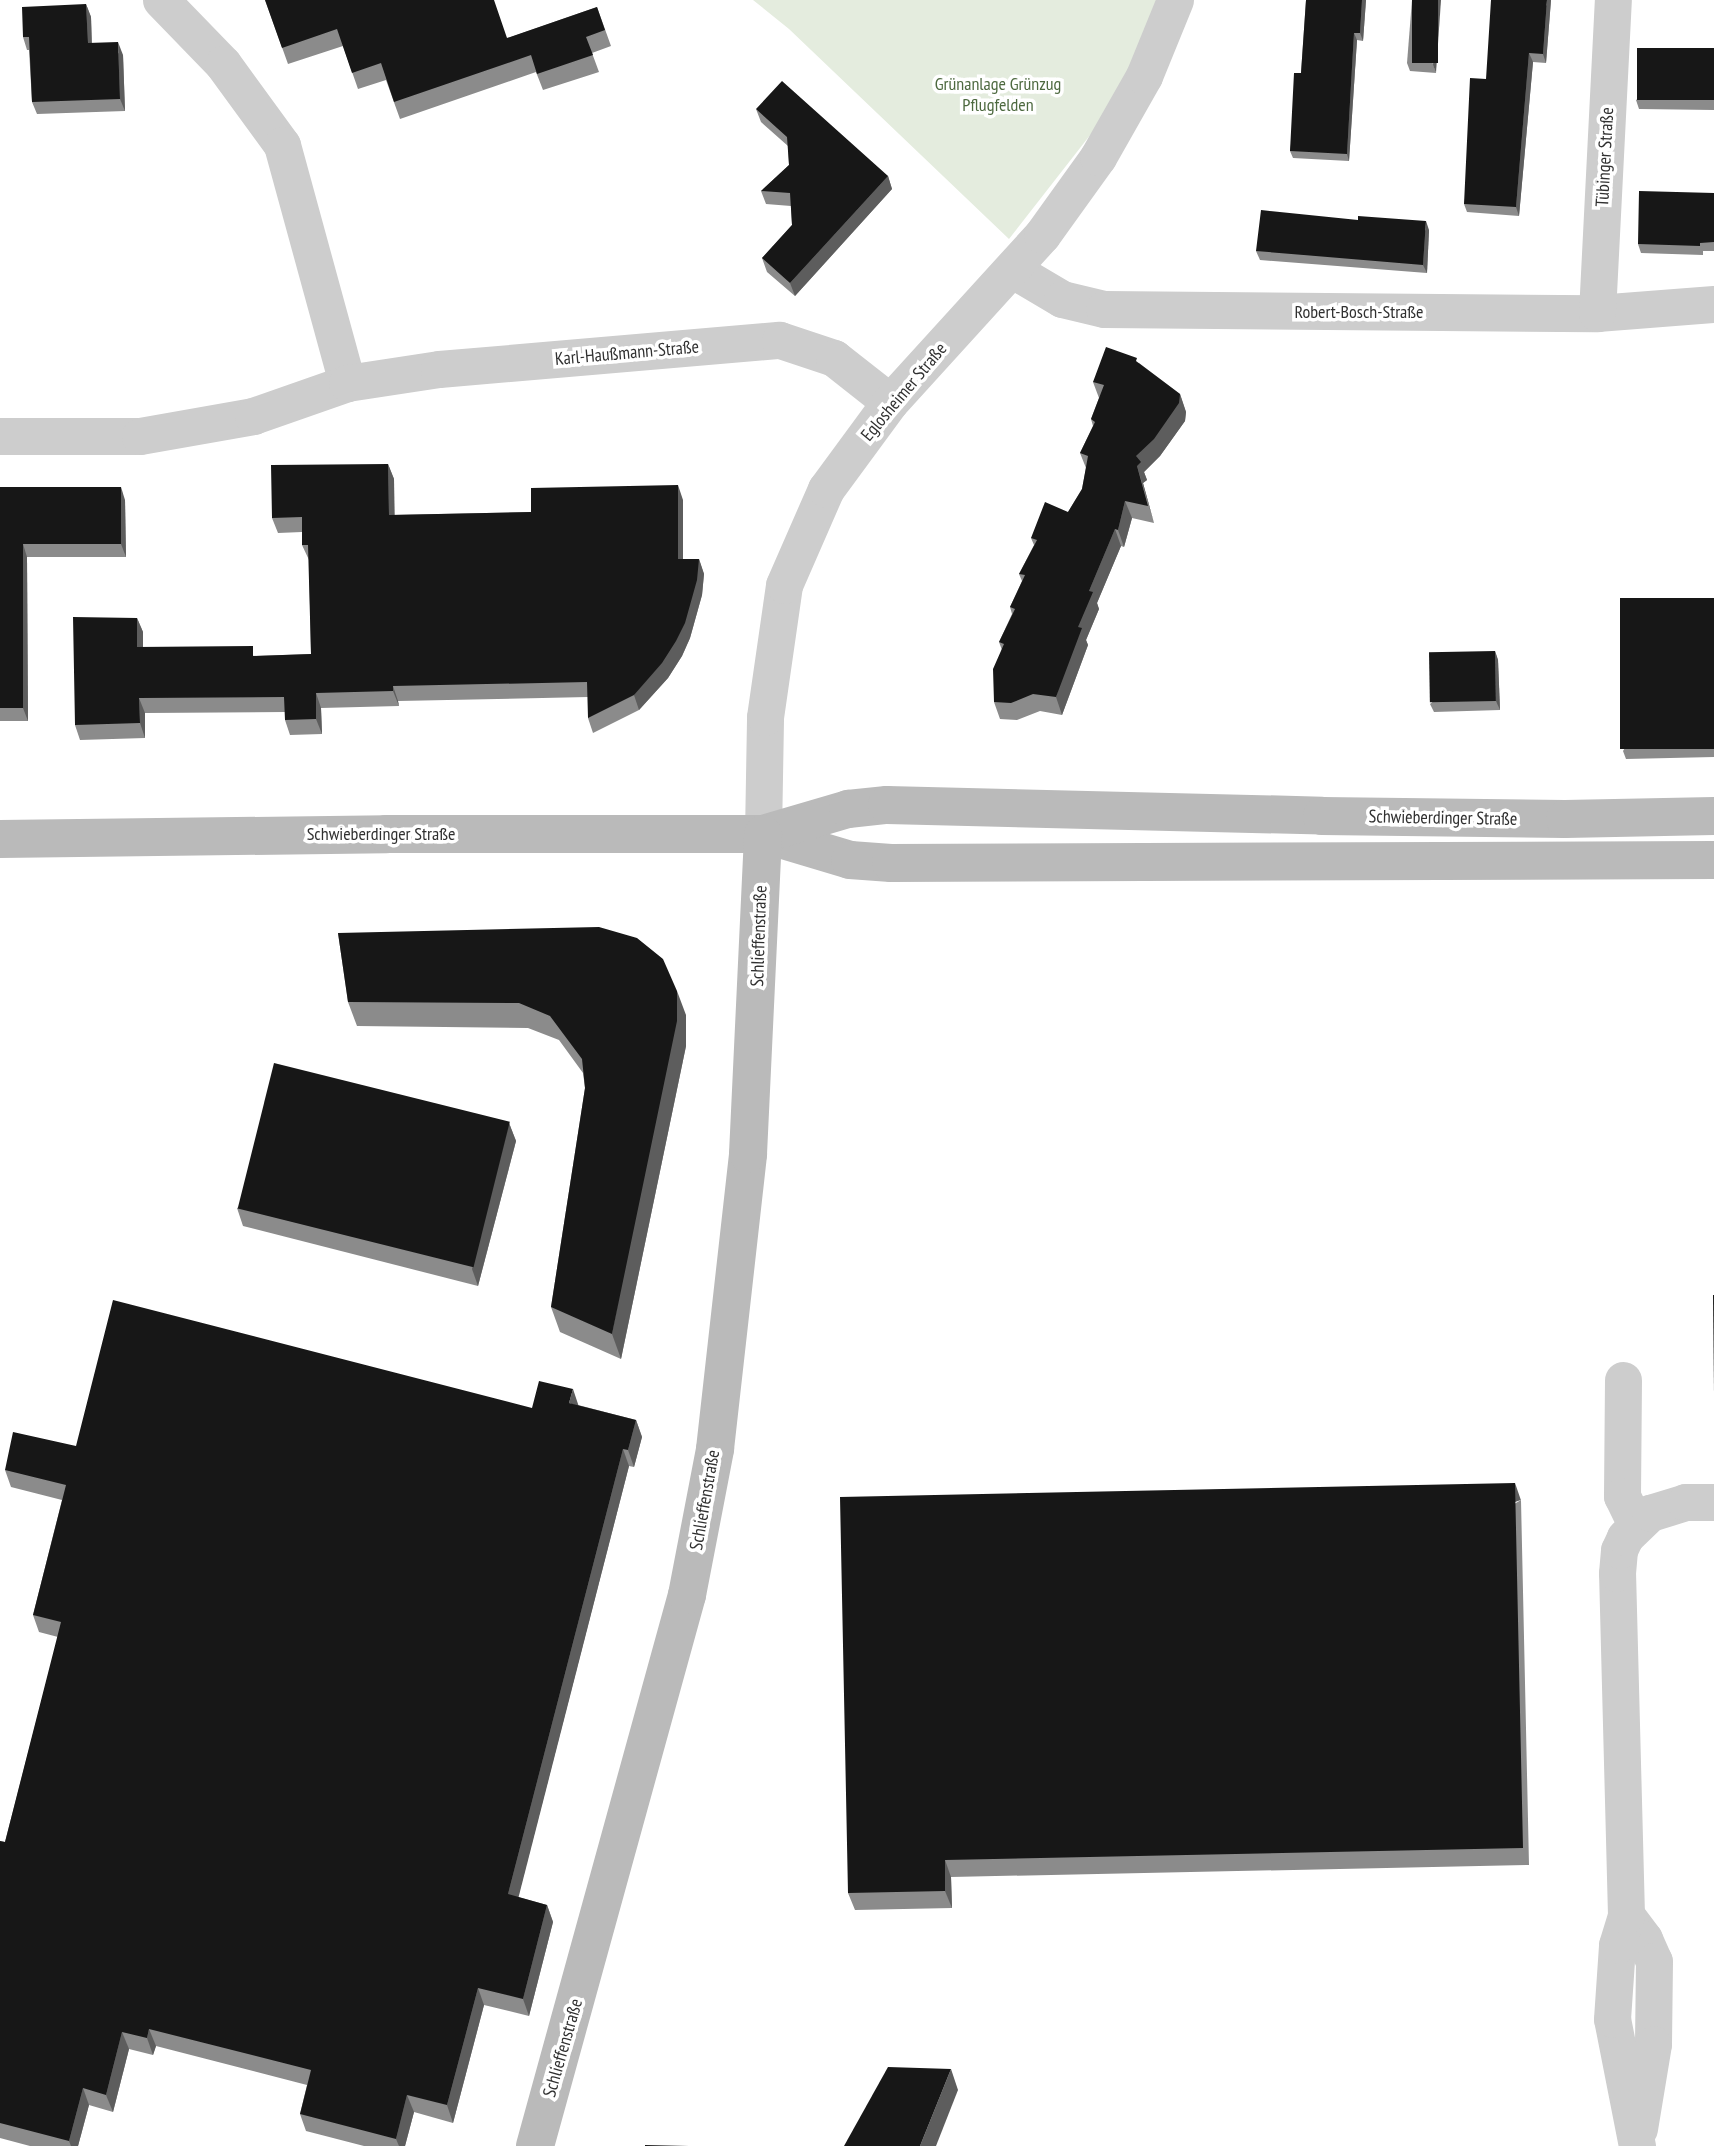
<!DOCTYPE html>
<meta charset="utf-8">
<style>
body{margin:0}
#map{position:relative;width:1714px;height:2146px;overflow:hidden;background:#fff;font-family:"PT Sans Narrow",sans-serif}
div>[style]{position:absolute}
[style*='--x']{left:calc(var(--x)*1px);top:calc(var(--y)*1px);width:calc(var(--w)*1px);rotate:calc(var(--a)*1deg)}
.green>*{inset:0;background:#e4ecde}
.street>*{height:37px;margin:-18.5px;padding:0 18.5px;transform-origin:18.5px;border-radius:18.5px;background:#cdcdcd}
.secondary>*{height:38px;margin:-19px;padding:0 19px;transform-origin:19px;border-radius:19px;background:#bababa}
.wall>*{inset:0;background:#8b8b8b}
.shaded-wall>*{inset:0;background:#5d5d5d;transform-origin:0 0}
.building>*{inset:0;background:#171717;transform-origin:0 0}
span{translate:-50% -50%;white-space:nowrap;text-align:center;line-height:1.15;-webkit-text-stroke:7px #fff;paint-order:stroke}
.park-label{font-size:18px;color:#4d693f}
.street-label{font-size:18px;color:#303030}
</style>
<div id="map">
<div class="green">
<i style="clip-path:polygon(753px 0,1158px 0,1112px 107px,1009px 239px,789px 29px)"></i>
</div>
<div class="street">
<i style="--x:161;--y:0;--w:89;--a:45.9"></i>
<i style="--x:223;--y:64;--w:100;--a:53.9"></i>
<i style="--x:282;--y:145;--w:247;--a:74.7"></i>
<i style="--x:1013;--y:270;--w:57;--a:30.6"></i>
<i style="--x:1062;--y:299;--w:43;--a:13.4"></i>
<i style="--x:1104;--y:309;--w:493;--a:0.5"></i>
<i style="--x:1597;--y:313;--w:117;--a:-4.4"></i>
<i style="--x:1597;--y:313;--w:313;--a:-87.1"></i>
<i style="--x:0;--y:436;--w:140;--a:0"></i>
<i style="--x:140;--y:436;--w:115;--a:-10"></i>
<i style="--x:253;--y:416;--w:100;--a:-19.3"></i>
<i style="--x:347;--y:383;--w:93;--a:-8.7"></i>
<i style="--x:439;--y:369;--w:342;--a:-4.9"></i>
<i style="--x:780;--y:340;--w:57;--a:18.4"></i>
<i style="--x:834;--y:358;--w:71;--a:38.2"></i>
<i style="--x:763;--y:834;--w:117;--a:-89"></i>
<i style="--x:765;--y:717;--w:133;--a:-81.8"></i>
<i style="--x:784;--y:585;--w:105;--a:-66.4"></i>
<i style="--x:826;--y:489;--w:108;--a:-53.7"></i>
<i style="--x:890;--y:402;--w:226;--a:-47.7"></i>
<i style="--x:1042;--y:235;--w:96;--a:-54.3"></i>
<i style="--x:1098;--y:157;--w:93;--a:-60.4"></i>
<i style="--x:1144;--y:76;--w:82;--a:-67.8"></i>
<i style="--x:1623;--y:1380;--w:116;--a:90.5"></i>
<i style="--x:1622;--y:1496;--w:32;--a:64"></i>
<i style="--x:1626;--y:1915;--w:30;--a:53"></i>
<i style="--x:1644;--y:1939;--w:24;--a:66"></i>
<i style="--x:1654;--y:1961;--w:83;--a:90.7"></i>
<i style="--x:1653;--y:2044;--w:86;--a:99.4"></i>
<i style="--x:1637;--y:2146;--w:129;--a:-101.1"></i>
<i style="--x:1612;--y:2019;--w:74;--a:-86.1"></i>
<i style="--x:1617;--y:1945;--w:31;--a:-73"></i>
<i style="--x:1626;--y:1915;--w:342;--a:-91.5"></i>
<i style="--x:1617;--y:1573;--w:23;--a:-85"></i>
<i style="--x:1619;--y:1550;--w:14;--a:-65"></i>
<i style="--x:1625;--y:1537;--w:35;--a:-44"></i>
<i style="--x:1650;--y:1513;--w:37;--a:-17"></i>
<i style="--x:1685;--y:1502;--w:29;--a:0"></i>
</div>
<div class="secondary">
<i style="--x:763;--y:834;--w:91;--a:16.6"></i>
<i style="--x:850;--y:860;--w:41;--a:4.2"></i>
<i style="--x:891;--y:863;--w:823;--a:-0.21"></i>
<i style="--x:0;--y:839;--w:386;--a:-0.7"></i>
<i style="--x:386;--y:834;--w:377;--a:0"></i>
<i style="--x:763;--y:834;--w:89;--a:-16.4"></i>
<i style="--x:848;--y:809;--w:39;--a:-6"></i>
<i style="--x:887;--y:805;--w:435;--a:1.4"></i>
<i style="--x:1322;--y:816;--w:243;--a:0.7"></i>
<i style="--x:1565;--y:819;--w:149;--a:-1.2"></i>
<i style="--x:535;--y:2146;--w:572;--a:-74.58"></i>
<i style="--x:687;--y:1595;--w:149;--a:-79.1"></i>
<i style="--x:715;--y:1449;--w:297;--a:-83.6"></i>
<i style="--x:748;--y:1154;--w:320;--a:-87.3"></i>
</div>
<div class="wall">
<i style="clip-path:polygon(265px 0,508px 38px,597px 7px,611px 46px,592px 53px,599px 72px,543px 90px,536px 72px,400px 119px,386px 80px,358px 89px,343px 46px,288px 64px)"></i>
<i style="clip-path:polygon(1306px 0,1366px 0,1363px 41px,1357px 40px,1349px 161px,1293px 158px,1290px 151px,1301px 73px)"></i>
<i style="clip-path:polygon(1412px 0,1436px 73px,1410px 71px,1407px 63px)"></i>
<i style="clip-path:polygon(1551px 0,1546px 63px,1533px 62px,1519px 216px,1467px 212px,1464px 204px,1486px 79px)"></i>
<i style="clip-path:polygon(86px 4px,91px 17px,92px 43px,123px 55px,125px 111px,37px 114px,32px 102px,29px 50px,27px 50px,23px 37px)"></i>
<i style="clip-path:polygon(1714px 48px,1714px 110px,1639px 109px,1636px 100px)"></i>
<i style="clip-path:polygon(756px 109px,888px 176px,892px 189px,795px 296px,767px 272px,762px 258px,792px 225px,791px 206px,766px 204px,761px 191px,789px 165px,788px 146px,761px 122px)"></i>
<i style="clip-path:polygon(1714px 193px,1714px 251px,1703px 251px,1703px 255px,1641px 253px,1638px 244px)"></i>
<i style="clip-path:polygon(1429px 230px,1427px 273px,1260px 260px,1256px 251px)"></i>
<i style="clip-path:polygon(1139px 363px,1180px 394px,1186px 412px,1185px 421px,1160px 456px,1144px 472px,1147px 480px,1143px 483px,1154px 523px,1132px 518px,1124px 547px,1121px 546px,1097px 603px,1099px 609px,1086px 640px,1088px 645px,1062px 715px,1040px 711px,1017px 720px,1000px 719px,994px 702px,1002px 650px,999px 642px,1012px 614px,1010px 607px,1022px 581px,1019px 574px,1034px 545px,1031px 538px,1068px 512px,1082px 489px,1086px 468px,1080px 453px,1093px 426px,1091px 419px,1099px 398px,1093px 382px)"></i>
<i style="clip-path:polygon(388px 464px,394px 479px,394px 515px,531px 512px,683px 500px,683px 559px,699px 559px,704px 574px,702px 595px,690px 638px,682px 656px,668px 678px,639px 710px,593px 733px,588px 718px,588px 697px,398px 701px,399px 706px,321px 708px,322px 734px,290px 735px,285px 720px,285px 712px,145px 713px,145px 738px,80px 740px,75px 725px,137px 618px,143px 632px,143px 647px,256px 656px,311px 654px,309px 560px,302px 545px,302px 532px,278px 533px,272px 518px)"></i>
<i style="clip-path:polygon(0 487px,125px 500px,126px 557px,27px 557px,28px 721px,0 721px)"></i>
<i style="clip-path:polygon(1714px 598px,1714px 757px,1626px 759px,1623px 751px)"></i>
<i style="clip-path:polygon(1495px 651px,1498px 660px,1500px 710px,1434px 712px,1430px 704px)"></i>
<i style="clip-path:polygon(338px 933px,686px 1015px,686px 1046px,621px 1359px,560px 1332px,551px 1307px,585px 1088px,583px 1073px,559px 1040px,528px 1028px,357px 1026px,348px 1002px)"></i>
<i style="clip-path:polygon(509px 1123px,516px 1141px,478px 1286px,243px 1226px,237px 1208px)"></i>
<i style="clip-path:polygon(578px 1405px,636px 1420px,642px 1437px,634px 1467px,629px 1466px,518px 1897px,547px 1905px,553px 1922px,529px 2016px,484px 2005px,453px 2123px,414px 2112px,405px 2146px,364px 2146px,306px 2131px,300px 2114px,307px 2085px,156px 2046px,153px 2055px,129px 2049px,113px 2112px,89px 2105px,78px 2146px,30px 2146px,0 2138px,0 1841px,5px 1842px,58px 1637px,39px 1632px,33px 1615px,62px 1500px,11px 1487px,5px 1470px,76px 1446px,532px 1408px)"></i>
<i style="clip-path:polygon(1521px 1500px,1529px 1865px,951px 1877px,952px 1908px,855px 1910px,848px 1893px)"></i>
</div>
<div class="shaded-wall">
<i style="clip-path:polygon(1362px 0,1366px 0,1363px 41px,1360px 33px)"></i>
<i style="clip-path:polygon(1438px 0,1441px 0,1436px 73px,1433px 65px)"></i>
<i style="clip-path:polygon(1547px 0,1551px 0,1546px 63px,1543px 54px)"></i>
<i style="clip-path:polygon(86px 4px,91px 17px,92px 56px,88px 43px)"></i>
<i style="clip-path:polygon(1354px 33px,1357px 40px,1349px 161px,1347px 154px)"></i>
<i style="clip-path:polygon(118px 42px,123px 55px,125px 111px,120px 99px)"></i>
<i style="clip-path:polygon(1529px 53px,1533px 62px,1519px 216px,1516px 207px)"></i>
<i style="clip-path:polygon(888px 176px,892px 189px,795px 296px,790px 283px)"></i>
<i style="clip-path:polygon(1426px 221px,1429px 230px,1427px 273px,1423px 265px)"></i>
<i style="clip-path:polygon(1180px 394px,1186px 412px,1185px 421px,1160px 456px,1144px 472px,1147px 480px,1143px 483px,1154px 523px,1137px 466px,1136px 456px)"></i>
<i style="clip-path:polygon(388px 464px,394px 479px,395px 530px,389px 515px)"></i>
<i style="clip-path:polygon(678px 485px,683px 500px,683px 574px,678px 559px)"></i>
<i style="clip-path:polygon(121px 487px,125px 500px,126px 557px,121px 544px)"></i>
<i style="clip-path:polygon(1125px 501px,1132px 518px,1124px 547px,1118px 530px)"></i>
<i style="clip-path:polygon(1115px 529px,1121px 546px,1097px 603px,1099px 609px,1086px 640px,1088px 645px,1062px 715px,1056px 697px,1089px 591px)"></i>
<i style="clip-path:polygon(23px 544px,27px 557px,28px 721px,23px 708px)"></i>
<i style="clip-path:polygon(699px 559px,704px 574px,702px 595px,690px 638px,682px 656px,668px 678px,639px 710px,634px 695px)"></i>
<i style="clip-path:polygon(137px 618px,143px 632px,143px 662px,137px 647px)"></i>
<i style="clip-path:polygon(1495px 651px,1498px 660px,1500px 710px,1496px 701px)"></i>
<i style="clip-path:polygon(393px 686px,398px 701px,399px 706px,393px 691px)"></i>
<i style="clip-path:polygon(316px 693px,321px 708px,322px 734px,316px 719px)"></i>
<i style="clip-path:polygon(139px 698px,145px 713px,145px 738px,140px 723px)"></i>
<i style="clip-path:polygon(677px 991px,686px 1015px,686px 1046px,621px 1359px,612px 1334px)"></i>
<i style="clip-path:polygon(509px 1123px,516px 1141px,478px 1286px,472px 1269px)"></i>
<i style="clip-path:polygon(573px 1389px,579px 1407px,569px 1403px)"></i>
<i style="clip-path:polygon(636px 1420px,642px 1437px,634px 1467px,628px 1450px)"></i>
<i style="clip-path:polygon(623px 1449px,629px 1466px,515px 1911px,508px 1894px)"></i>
<i style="left:1515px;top:1483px;width:18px;height:365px;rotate:71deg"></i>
<i style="clip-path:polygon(945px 1860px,951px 1877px,952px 1908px,945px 1891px)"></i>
<i style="clip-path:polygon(547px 1905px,553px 1922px,529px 2016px,523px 1999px)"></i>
<i style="clip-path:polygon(478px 1988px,484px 2005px,453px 2123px,447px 2105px)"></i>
<i style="clip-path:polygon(149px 2029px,156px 2046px,153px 2055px,147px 2038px)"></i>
<i style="clip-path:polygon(122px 2032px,129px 2049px,113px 2112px,106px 2095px)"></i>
<i style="clip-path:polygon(951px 2069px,958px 2090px,936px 2146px,920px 2146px)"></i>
<i style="clip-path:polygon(83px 2088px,89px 2105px,78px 2146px,71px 2146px,69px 2141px)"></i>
<i style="clip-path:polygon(407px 2095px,414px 2112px,405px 2146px,399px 2146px,396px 2139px)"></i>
</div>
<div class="building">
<i style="clip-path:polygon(265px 0,494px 0,507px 38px,597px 7px,605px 30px,586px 37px,593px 55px,537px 74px,531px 55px,394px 102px,381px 63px,352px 73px,337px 29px,282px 48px)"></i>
<i style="clip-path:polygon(1306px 0,1362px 0,1360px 33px,1354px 33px,1347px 154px,1290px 151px,1294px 73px,1301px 73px)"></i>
<i style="left:1412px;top:0;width:26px;height:63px"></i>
<i style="clip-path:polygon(1491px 0,1547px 0,1543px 54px,1529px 53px,1516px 207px,1464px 204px,1470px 78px,1486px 79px)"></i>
<i style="clip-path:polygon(86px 4px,88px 43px,118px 42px,120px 99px,32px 102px,29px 37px,23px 37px,22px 7px)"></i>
<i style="left:1637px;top:48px;width:77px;height:52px"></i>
<i style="clip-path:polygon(782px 81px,888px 176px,790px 283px,762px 258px,792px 225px,790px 193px,761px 191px,789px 165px,787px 137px,756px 109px)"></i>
<i style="clip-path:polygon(1639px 191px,1714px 193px,1714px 242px,1700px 243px,1700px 246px,1638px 244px)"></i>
<i style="clip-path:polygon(1261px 210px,1358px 220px,1358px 216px,1426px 221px,1423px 265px,1256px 251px)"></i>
<i style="clip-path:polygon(1106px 347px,1137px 358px,1136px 361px,1180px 394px,1179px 403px,1154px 439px,1136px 456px,1141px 462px,1137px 466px,1148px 506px,1125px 501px,1118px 530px,1115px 529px,1089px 591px,1093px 592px,1078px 627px,1082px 628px,1056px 697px,1033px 694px,1011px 703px,994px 702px,993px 669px,1004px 644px,999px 642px,1015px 609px,1010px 607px,1025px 575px,1019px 574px,1037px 540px,1031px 538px,1045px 502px,1068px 512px,1082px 489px,1088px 456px,1080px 453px,1095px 422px,1091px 419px,1104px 385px,1093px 382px)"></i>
<i style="clip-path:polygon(388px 464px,389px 515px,531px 512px,531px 488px,678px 485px,678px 559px,699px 559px,697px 580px,685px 623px,676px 641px,662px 663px,634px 695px,588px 718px,587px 682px,393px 686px,393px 691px,316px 693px,316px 719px,285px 720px,284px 697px,139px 698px,140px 723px,75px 725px,73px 617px,137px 618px,137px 647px,253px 646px,253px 656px,311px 654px,308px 545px,302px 545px,302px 517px,272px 518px,271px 465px)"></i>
<i style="clip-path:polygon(0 487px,121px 487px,121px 544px,23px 544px,23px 708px,0 708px)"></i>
<i style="left:1714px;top:598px;width:151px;height:94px;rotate:90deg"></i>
<i style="left:1495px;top:651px;width:50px;height:66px;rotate:89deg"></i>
<i style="clip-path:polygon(599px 927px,637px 938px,663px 959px,677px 991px,677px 1021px,612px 1334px,551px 1307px,585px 1088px,582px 1059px,550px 1016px,519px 1003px,348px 1002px,338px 933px)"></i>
<i style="left:274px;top:1063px;width:243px;height:150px;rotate:14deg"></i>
<i style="clip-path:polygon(1713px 1295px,1714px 1295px,1714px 1393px)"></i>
<i style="clip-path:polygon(113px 1300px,532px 1408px,539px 1381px,573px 1389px,569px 1403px,636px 1420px,628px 1450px,623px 1449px,508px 1894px,547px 1905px,523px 1999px,478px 1988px,447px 2105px,407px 2095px,396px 2139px,300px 2114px,311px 2070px,149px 2029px,147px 2038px,122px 2032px,106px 2095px,83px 2088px,69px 2141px,0 2123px,0 1841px,5px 1842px,61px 1622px,33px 1615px,66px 1485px,5px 1470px,13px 1432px,76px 1446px)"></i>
<i style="clip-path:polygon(1515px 1483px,1523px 1848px,945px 1860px,945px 1891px,848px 1893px,840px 1497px)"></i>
<i style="clip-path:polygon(888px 2067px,951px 2069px,920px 2146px,844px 2146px)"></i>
<i style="clip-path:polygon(645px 2145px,689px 2146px,645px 2146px)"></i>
</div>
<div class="park-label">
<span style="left:998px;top:95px">Grünanlage Grünzug<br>Pflugfelden</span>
</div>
<div class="street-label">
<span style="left:1605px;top:157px;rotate:-87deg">Tübinger Straße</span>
<span style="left:1359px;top:312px">Robert-Bosch-Straße</span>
<span style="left:627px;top:353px;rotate:-5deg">Karl-Haußmann-Straße</span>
<span style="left:904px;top:392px;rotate:-50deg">Eglosheimer Straße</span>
<span style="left:1443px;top:818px;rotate:1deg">Schwieberdinger Straße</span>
<span style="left:381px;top:834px">Schwieberdinger Straße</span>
<span style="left:759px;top:936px;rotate:-88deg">Schlieffenstraße</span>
<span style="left:705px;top:1500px;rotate:-80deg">Schlieffenstraße</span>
<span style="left:563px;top:2048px;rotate:-74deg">Schlieffenstraße</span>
</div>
</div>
